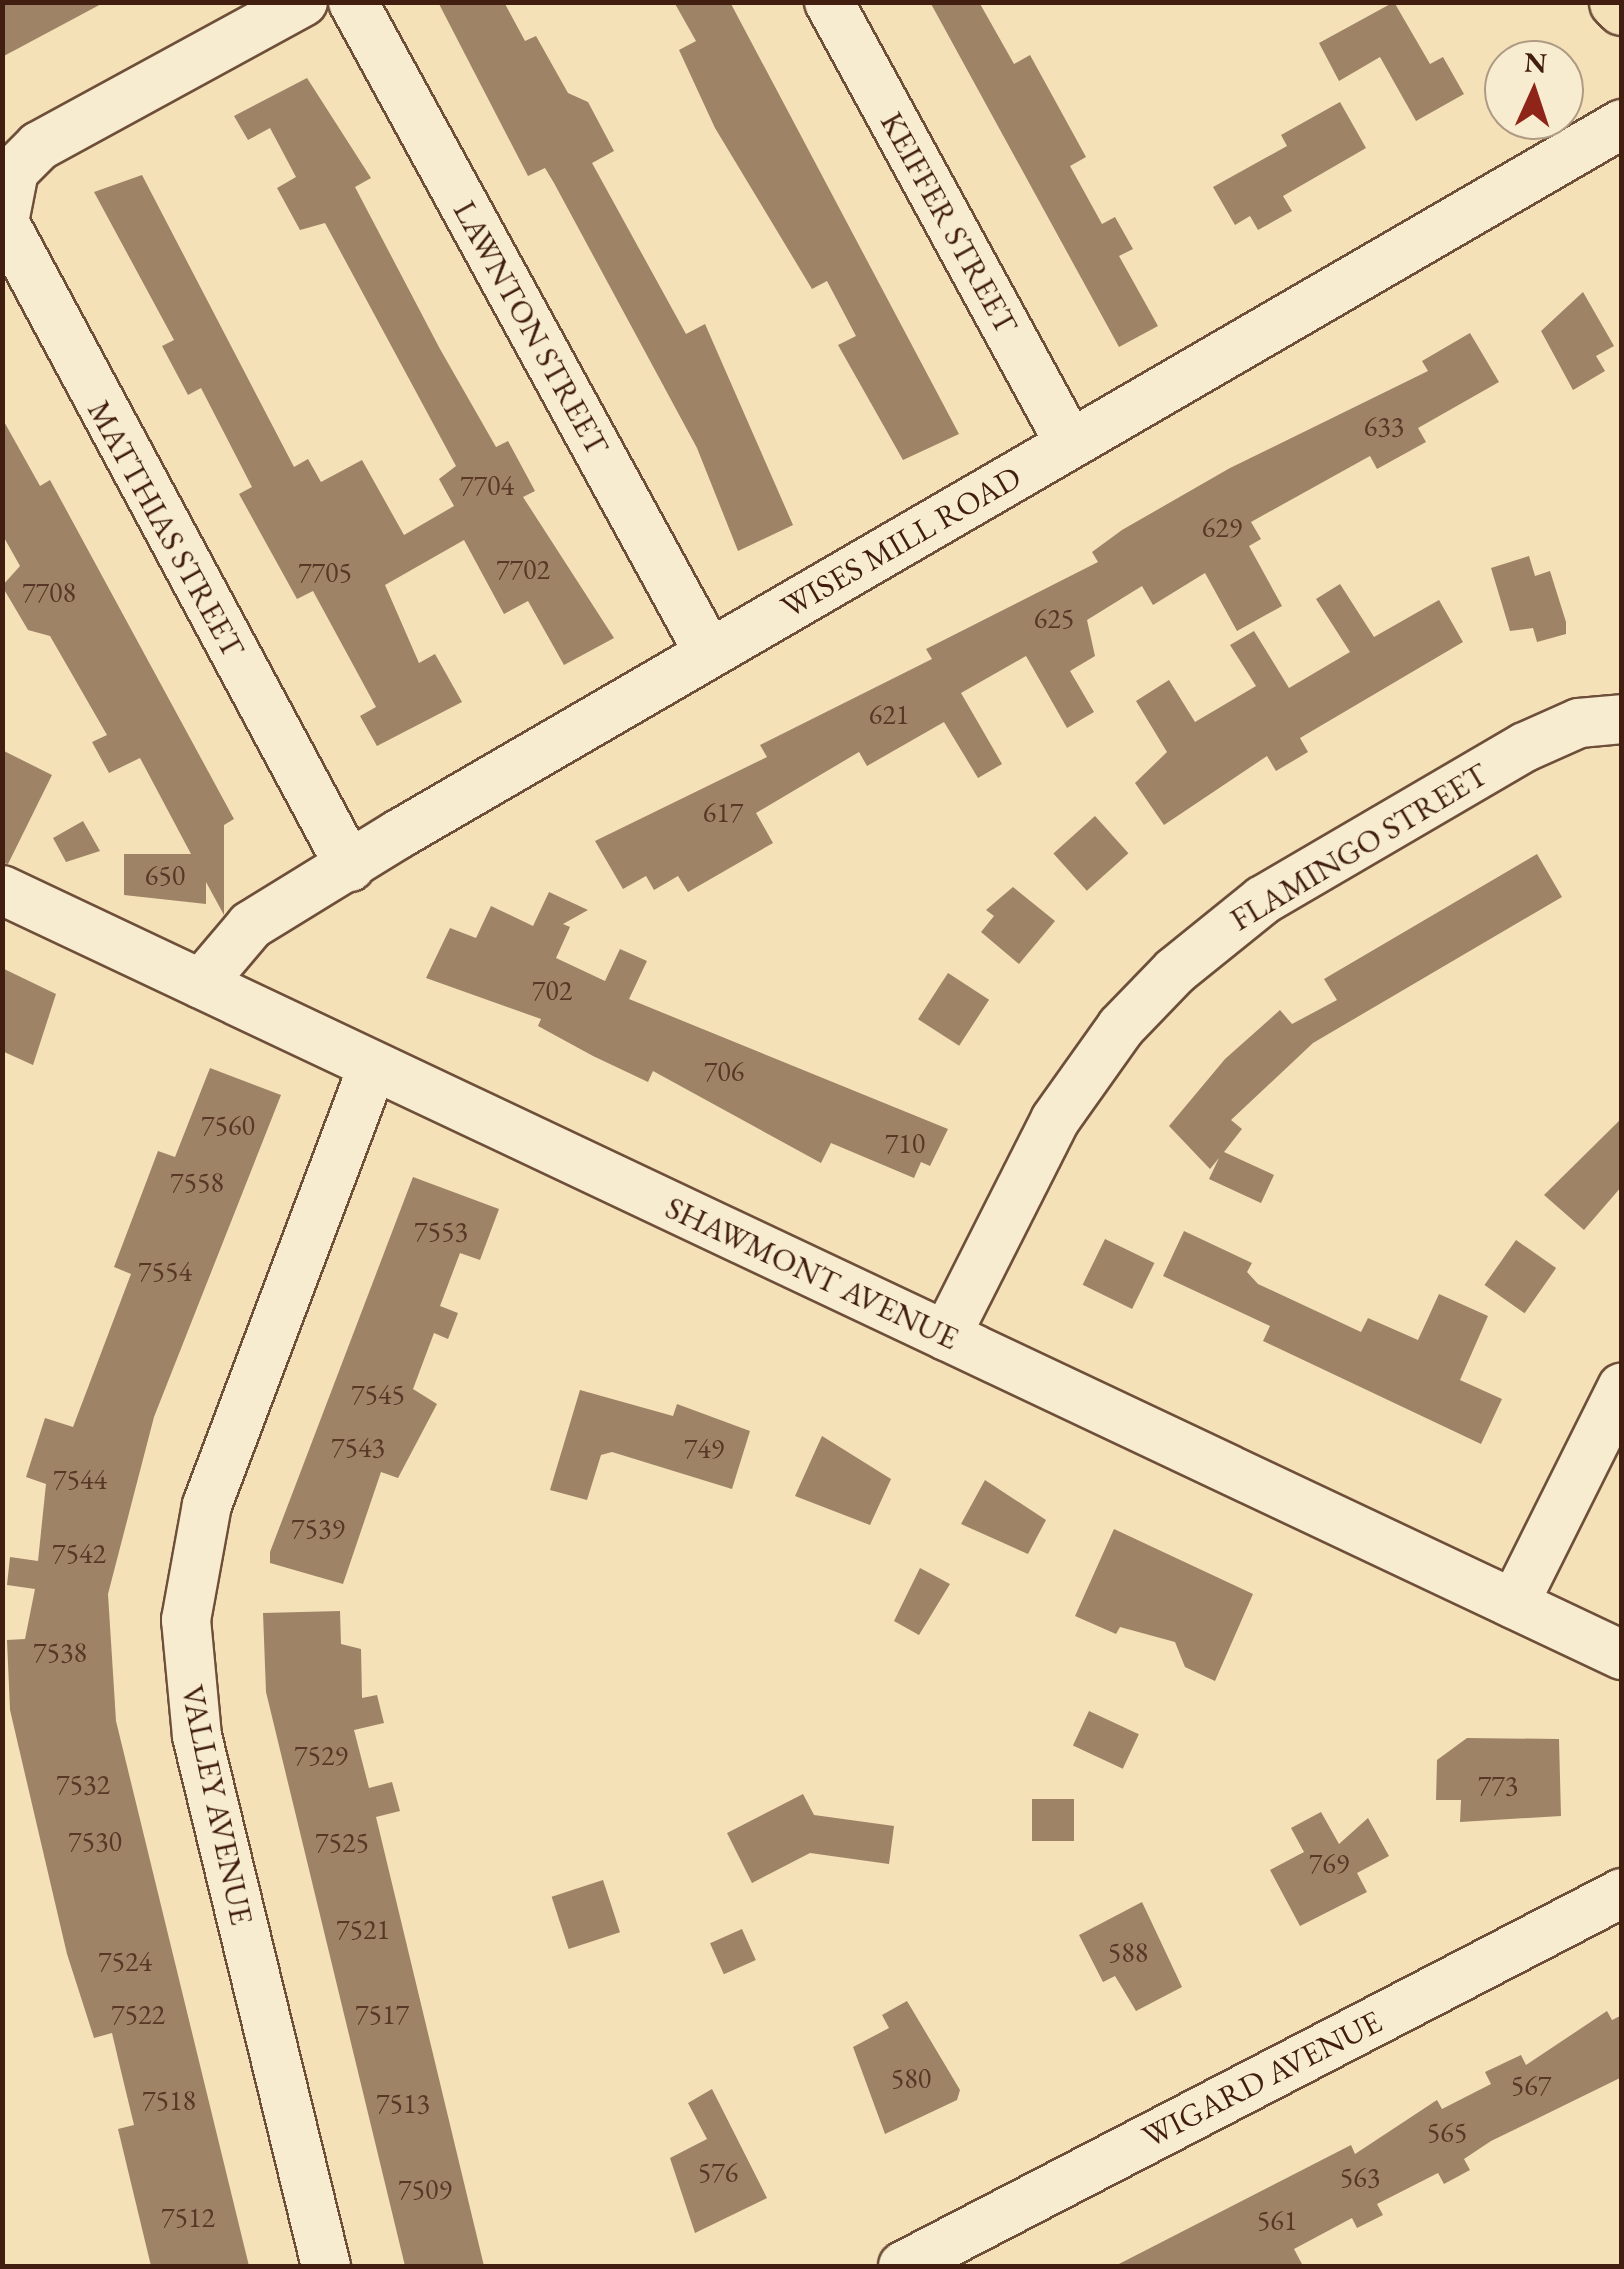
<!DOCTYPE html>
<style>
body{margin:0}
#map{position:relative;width:1624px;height:2269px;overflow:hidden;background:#f4e1b7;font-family:"EB Garamond",serif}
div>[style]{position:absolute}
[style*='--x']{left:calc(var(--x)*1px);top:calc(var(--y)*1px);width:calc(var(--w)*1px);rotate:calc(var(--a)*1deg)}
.building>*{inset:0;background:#9e8367;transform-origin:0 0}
.roads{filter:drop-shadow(2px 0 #6e4f3a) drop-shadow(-2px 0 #6e4f3a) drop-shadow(0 2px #6e4f3a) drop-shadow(0 -2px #6e4f3a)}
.minor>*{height:48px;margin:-24px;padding:0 24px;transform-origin:24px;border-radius:24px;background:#f8ecd0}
.major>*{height:55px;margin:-27.5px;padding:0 27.5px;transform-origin:27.5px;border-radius:27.5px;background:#f4e1b7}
span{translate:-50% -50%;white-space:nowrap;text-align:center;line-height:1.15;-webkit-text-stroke:8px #f8ecd0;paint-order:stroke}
.number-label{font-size:28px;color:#583726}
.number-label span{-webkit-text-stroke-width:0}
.street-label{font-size:32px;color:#411e10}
.frame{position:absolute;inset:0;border:5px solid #411e10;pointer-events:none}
.north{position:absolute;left:1484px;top:40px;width:100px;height:100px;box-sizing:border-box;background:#f8ecd0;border:2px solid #af9a83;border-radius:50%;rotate:3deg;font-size:28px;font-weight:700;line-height:40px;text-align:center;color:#411e10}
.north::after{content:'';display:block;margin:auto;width:35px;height:45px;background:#8f2418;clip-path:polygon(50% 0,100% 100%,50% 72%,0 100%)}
</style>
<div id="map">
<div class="building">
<i style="clip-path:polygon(2px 2px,105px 2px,2px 57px)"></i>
<i style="clip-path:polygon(438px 2px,504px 2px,525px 41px,536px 36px,568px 93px,588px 102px,614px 151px,592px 163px,686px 334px,705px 324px,793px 525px,738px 551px,697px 448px,554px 183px,545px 168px,528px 176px)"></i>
<i style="clip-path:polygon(674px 2px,730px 2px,959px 434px,903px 460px,838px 345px,856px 336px,827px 281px,812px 289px,715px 128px,679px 50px,696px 41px)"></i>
<i style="clip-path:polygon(930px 2px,979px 2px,1014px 64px,1030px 55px,1086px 157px,1070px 166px,1102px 224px,1115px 217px,1133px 249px,1119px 256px,1158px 326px,1119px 347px)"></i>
<i style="clip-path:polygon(1394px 2px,1430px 64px,1443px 57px,1464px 94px,1416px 121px,1380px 57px,1339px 81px,1319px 43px)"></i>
<i style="clip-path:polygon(307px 78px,371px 178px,355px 187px,440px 349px,496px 447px,508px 441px,535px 491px,523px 497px,614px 638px,564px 665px,528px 601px,504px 614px,464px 540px,385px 585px,419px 663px,435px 654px,462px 702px,377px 746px,360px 716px,376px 707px,313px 591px,297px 599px,239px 494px,252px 487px,201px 388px,188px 395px,162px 346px,174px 340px,94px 192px,142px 175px,294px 467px,308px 459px,321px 482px,362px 460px,404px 535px,454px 506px,439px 479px,456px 466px,325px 223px,300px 230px,277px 188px,296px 177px,270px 128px,248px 140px,234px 116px)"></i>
<i style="clip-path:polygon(1340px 102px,1366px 148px,1283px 196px,1292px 211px,1258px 230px,1250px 216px,1235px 225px,1213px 187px,1287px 146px,1281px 135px)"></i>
<i style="clip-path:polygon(1583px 292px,1614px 346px,1596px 356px,1605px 371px,1573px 390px,1541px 331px)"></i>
<i style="clip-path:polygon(1470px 333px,1499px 382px,1418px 428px,1426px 442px,1377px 469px,1370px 456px,1251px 522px,1261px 539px,1249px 546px,1282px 606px,1237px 631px,1205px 573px,1153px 605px,1142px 586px,1087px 620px,1095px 656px,1070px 671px,1094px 712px,1067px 728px,1026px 656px,961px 693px,1002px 764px,978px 778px,944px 722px,867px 766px,859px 752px,756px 813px,773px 843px,688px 892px,678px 876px,654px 890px,646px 876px,623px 889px,595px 841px,767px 757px,760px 745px,932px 659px,926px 649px,1098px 562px,1092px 552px,1122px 530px,1230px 468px,1428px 371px,1422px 361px)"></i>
<i style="clip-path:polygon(2px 418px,40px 486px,50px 480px,234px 819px,224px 825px,224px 915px,206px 882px,206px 904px,124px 895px,124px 854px,191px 854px,140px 758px,109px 773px,92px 742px,107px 735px,50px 636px,28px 630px,2px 586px,20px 566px,2px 534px)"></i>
<i style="clip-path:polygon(1529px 556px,1535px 576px,1550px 571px,1566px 622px,1566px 634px,1537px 642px,1533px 628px,1510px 631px,1491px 568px)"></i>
<i style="clip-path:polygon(1340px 584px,1374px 637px,1439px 600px,1463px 642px,1300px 738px,1308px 752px,1276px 771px,1267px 756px,1164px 825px,1135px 783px,1167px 752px,1136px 701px,1169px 680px,1195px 722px,1256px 686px,1230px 645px,1254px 631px,1289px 688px,1350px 652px,1316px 599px)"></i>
<i style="clip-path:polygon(2px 750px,52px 775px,8px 864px,2px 863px)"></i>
<i style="left:1095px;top:816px;width:50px;height:56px;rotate:48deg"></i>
<i style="clip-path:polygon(83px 821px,100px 851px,66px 862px,53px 838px)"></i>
<i style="clip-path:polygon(1537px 854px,1562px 897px,1313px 1043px,1231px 1120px,1242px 1129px,1224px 1152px,1274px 1175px,1261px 1203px,1209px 1179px,1219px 1158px,1210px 1169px,1169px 1126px,1225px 1059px,1280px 1010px,1292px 1024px,1337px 1000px,1324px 979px)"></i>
<i style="clip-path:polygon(1013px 887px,1055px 921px,1019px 964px,981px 932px,994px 916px,986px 910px)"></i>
<i style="clip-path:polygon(549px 892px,588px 910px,563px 924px,570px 927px,556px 958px,605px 981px,620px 949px,647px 961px,629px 999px,948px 1129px,930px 1166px,921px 1162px,914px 1178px,831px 1143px,821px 1163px,653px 1071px,648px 1082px,593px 1056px,538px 1026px,541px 1019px,426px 978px,450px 928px,476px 938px,491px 906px,533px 926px)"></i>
<i style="clip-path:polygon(2px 968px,56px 994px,33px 1065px,2px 1051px)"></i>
<i style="left:948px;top:973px;width:49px;height:55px;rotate:33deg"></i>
<i style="clip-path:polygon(210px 1068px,281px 1095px,154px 1417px,108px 1594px,116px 1721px,249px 2266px,151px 2266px,118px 2129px,134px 2125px,120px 2067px,112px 2033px,94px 2038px,67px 1954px,10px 1710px,7px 1640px,25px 1639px,35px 1589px,7px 1585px,10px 1557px,38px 1561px,46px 1484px,26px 1477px,45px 1418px,73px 1427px,131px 1274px,114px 1267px,158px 1151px,175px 1157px)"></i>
<i style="clip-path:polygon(1622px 1118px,1622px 1186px,1584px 1230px,1544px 1195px)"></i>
<i style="clip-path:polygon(413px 1177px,499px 1209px,480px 1260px,460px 1253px,440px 1306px,458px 1313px,448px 1339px,434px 1333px,413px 1389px,437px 1404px,398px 1478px,381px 1472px,343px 1584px,270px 1563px,270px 1552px)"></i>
<i style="clip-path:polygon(1184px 1231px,1252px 1263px,1247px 1272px,1258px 1284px,1361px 1332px,1368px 1318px,1418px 1340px,1439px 1294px,1488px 1316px,1460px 1380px,1502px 1399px,1481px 1444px,1263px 1341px,1270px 1326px,1163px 1276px)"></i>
<i style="left:1105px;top:1239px;width:55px;height:51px;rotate:26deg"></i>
<i style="left:1516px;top:1240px;width:49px;height:55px;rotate:35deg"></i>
<i style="clip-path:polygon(580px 1390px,673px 1416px,677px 1404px,750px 1431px,732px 1489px,612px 1452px,601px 1455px,587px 1500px,550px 1490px)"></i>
<i style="clip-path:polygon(822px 1436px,891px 1479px,870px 1525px,795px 1496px)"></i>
<i style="clip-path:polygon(985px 1480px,1046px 1520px,1028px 1554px,961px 1524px)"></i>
<i style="clip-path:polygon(1114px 1529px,1253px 1594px,1215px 1681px,1185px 1667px,1175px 1642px,1120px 1627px,1116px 1634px,1075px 1616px)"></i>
<i style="clip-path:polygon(920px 1568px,950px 1584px,919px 1635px,894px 1621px)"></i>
<i style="clip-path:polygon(340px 1611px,341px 1644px,361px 1649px,362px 1698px,377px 1695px,384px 1723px,354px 1730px,369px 1788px,392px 1782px,400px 1811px,376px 1817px,484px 2266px,405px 2266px,266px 1692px,263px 1613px)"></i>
<i style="left:1089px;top:1711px;width:55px;height:38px;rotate:25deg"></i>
<i style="clip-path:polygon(1467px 1738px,1559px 1739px,1561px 1816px,1460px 1822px,1461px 1800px,1436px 1800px,1437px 1760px)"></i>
<i style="clip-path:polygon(803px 1794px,814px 1815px,894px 1826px,889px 1864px,810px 1853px,752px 1883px,727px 1833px)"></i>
<i style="left:1032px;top:1799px;width:42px;height:42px"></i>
<i style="clip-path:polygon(1321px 1812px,1339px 1844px,1368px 1818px,1389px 1856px,1357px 1873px,1367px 1892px,1300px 1926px,1270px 1870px,1304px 1852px,1291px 1828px)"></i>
<i style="left:603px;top:1880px;width:55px;height:54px;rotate:72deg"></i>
<i style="clip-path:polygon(1142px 1902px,1182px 1987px,1136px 2011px,1115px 1976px,1103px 1982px,1079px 1935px)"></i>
<i style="left:742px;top:1929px;width:34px;height:35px;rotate:66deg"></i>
<i style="clip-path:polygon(907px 2001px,960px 2090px,957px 2100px,885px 2134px,853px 2047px,889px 2028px,882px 2015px)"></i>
<i style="clip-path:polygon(1607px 2011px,1612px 2020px,1622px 2015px,1622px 2077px,1491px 2141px,1464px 2159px,1470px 2170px,1444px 2184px,1438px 2173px,1377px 2204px,1383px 2215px,1357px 2228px,1352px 2218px,1294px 2249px,1303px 2266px,1115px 2266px,1351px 2145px,1355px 2154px,1437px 2100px,1442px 2109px,1491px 2084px,1485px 2072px,1521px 2055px,1526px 2065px)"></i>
<i style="clip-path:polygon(712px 2089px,767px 2198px,695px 2233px,670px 2158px,707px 2139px,688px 2103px)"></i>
</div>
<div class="roads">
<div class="minor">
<i style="--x:303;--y:2;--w:301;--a:151.4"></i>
<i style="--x:39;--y:146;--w:35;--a:135"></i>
<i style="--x:14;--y:171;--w:52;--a:101.1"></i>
<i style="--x:4;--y:222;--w:732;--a:61.79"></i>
<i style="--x:353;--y:2;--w:742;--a:61.33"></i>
<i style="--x:829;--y:2;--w:503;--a:61.4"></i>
<i style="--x:2;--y:890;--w:1792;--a:25.28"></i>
<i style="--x:201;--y:984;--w:77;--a:-49.7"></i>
<i style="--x:251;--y:925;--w:174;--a:-31.6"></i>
<i style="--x:399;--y:834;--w:1414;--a:-30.14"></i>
<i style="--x:946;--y:1336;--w:242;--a:-63.2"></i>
<i style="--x:1055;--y:1120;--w:114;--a:-54.6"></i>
<i style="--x:1121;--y:1027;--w:78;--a:-46"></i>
<i style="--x:1175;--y:971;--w:113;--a:-38.9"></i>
<i style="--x:1263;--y:900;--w:303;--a:-30.3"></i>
<i style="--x:1525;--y:747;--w:59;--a:-24"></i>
<i style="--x:1579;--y:723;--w:43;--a:-5.3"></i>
<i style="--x:1514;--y:1604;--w:242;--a:-63.5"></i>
<i style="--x:326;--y:2266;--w:545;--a:-103.68"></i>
<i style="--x:197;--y:1736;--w:117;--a:-95.4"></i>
<i style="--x:186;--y:1620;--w:117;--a:-79.7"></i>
<i style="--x:207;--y:1505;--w:469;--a:-69.3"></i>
<i style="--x:903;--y:2266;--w:810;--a:-27.42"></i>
</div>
<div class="major">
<i style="--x:1617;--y:2;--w:7;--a:45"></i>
</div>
</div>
<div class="number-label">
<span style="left:1384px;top:426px">633</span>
<span style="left:487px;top:485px">7704</span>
<span style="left:1222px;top:527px">629</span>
<span style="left:523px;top:569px">7702</span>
<span style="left:325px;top:572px">7705</span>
<span style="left:49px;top:592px">7708</span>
<span style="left:1054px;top:618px">625</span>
<span style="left:889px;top:714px">621</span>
<span style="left:723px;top:812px">617</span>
<span style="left:165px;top:875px">650</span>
<span style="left:552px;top:990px">702</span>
<span style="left:724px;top:1071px">706</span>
<span style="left:228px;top:1125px">7560</span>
<span style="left:905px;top:1143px">710</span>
<span style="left:197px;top:1182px">7558</span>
<span style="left:441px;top:1231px">7553</span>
<span style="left:165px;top:1271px">7554</span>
<span style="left:378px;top:1394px">7545</span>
<span style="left:358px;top:1447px">7543</span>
<span style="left:704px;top:1448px">749</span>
<span style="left:80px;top:1479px">7544</span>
<span style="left:318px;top:1528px">7539</span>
<span style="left:79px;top:1553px">7542</span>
<span style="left:60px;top:1652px">7538</span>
<span style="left:321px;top:1755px">7529</span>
<span style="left:83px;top:1784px">7532</span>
<span style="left:1498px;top:1785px">773</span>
<span style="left:95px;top:1841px">7530</span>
<span style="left:342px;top:1842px">7525</span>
<span style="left:1329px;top:1863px">769</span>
<span style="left:363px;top:1929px">7521</span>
<span style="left:1128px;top:1952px">588</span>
<span style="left:125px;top:1961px">7524</span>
<span style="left:138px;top:2014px">7522</span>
<span style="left:382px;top:2014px">7517</span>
<span style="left:911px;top:2078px">580</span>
<span style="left:1531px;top:2085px">567</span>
<span style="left:169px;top:2100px">7518</span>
<span style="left:403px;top:2103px">7513</span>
<span style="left:1447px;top:2132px">565</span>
<span style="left:718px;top:2172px">576</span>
<span style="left:1360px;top:2177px">563</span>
<span style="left:425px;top:2189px">7509</span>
<span style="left:188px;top:2217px">7512</span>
<span style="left:1277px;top:2220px">561</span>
</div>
<div class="street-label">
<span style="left:949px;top:223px;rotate:61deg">KEIFFER STREET</span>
<span style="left:531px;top:328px;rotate:61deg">LAWNTON STREET</span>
<span style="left:166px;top:529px;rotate:61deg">MATTHIAS STREET</span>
<span style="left:901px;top:542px;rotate:-30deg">WISES MILL ROAD</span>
<span style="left:1359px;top:847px;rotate:-31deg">FLAMINGO STREET</span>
<span style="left:812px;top:1273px;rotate:25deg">SHAWMONT AVENUE</span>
<span style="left:217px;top:1805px;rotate:78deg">VALLEY AVENUE</span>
<span style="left:1262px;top:2079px;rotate:-27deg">WIGARD AVENUE</span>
</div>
<div class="frame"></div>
<div class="north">N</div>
</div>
